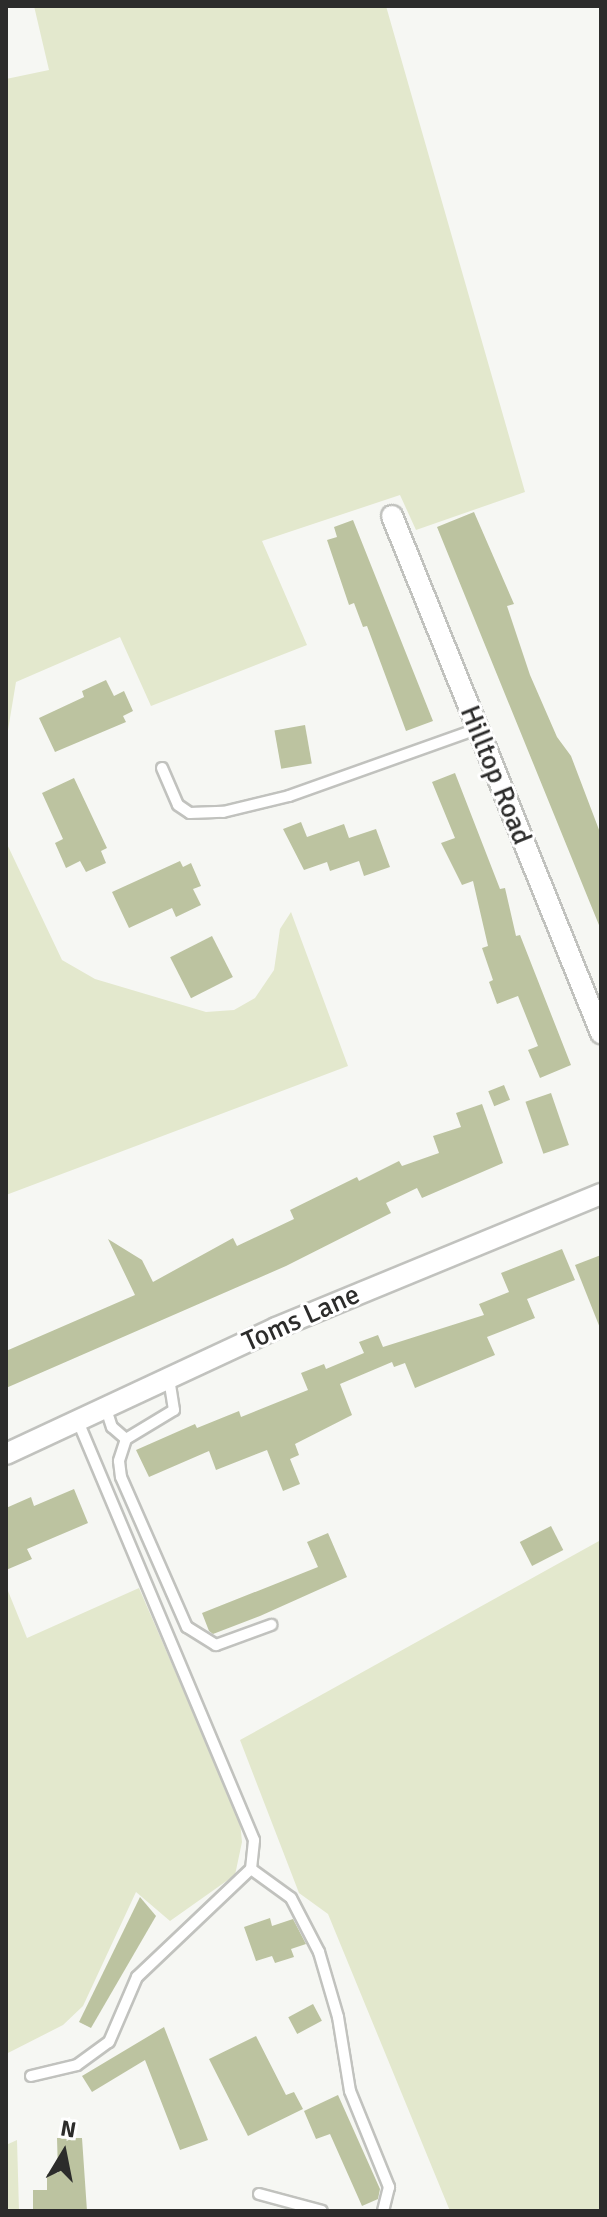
<!DOCTYPE html>
<style>
body{margin:0}
#map{position:relative;width:607px;height:2217px;overflow:hidden;background:#f6f7f3;font-family:Signika,sans-serif}
div>[style]{position:absolute}
[style*='--x']{left:calc(var(--x)*1px);top:calc(var(--y)*1px);width:calc(var(--w)*1px);rotate:calc(var(--a)*1deg)}
.green>*{inset:0;background:#e3e8cd}
.building>*{inset:0;background:#bcc3a0;transform-origin:0 0}
.roads{filter:drop-shadow(2px 0 #c1c2be) drop-shadow(-2px 0 #c1c2be) drop-shadow(0 2px #c1c2be) drop-shadow(0 -2px #c1c2be)}
.lane>*{height:10px;margin:-5px;padding:0 5px;transform-origin:5px;border-radius:5px;background:#fff}
.street>*{height:20px;margin:-10px;padding:0 10px;transform-origin:10px;border-radius:10px;background:#fff}
span{translate:-50% -50%;white-space:nowrap;text-align:center;line-height:1.15;-webkit-text-stroke:6px #fff;paint-order:stroke}
.street-label{font-size:28px;color:#2c2c2b}
.frame{position:absolute;inset:0;border:8px solid #2c2c2b;pointer-events:none}
.north{position:absolute;left:24px;top:2113px;width:80px;height:80px;-webkit-text-stroke:6px #fff;paint-order:stroke;rotate:10deg;font-size:22px;font-weight:700;line-height:32px;text-align:center;color:#2c2c2b}
.north::after{content:'';display:block;margin:auto;width:28px;height:36px;background:#2c2c2b;clip-path:polygon(50% 0,100% 100%,50% 72%,0 100%)}
</style>
<div id="map">
<div class="green">
<i style="clip-path:polygon(34px 6px,386px 6px,525px 492px,416px 530px,400px 495px,262px 541px,307px 645px,151px 706px,120px 637px,16px 682px,6px 742px,6px 79px,49px 70px)"></i>
<i style="clip-path:polygon(6px 842px,62px 960px,95px 979px,206px 1012px,234px 1010px,255px 998px,274px 970px,280px 929px,291px 912px,348px 1066px,6px 1195px)"></i>
<i style="clip-path:polygon(599px 1541px,601px 2211px,450px 2211px,328px 1914px,299px 1893px,240px 1740px)"></i>
<i style="clip-path:polygon(6px 1586px,27px 1638px,139px 1588px,240px 1821px,242px 1842px,235px 1875px,170px 1921px,136px 1892px,83px 2006px,63px 2025px,6px 2054px)"></i>
<i style="clip-path:polygon(17px 2140px,19px 2211px,6px 2211px,6px 2145px)"></i>
</div>
<div class="building">
<i style="clip-path:polygon(474px 512px,514px 604px,507px 606px,530px 675px,557px 737px,571px 756px,601px 835px,601px 930px,437px 527px)"></i>
<i style="clip-path:polygon(353px 520px,433px 721px,406px 731px,367px 626px,363px 627px,354px 603px,349px 605px,327px 540px,337px 537px,334px 527px)"></i>
<i style="clip-path:polygon(106px 680px,114px 696px,124px 691px,133px 711px,123px 716px,126px 722px,55px 752px,39px 718px,84px 697px,82px 691px)"></i>
<i style="left:305px;top:725px;width:39px;height:31px;rotate:80deg"></i>
<i style="clip-path:polygon(455px 773px,500px 889px,505px 888px,516px 936px,520px 935px,571px 1065px,540px 1078px,528px 1050px,538px 1046px,518px 996px,497px 1004px,489px 982px,493px 980px,482px 948px,488px 946px,473px 881px,462px 885px,441px 843px,455px 838px,432px 782px)"></i>
<i style="clip-path:polygon(74px 778px,107px 848px,101px 851px,106px 863px,86px 872px,80px 861px,66px 868px,55px 843px,63px 839px,42px 793px)"></i>
<i style="clip-path:polygon(301px 822px,307px 837px,344px 824px,349px 838px,376px 829px,390px 867px,364px 876px,359px 861px,330px 871px,327px 862px,304px 870px,283px 829px)"></i>
<i style="clip-path:polygon(180px 861px,183px 867px,191px 863px,201px 886px,193px 889px,201px 905px,176px 917px,172px 908px,129px 928px,112px 892px)"></i>
<i style="left:212px;top:936px;width:46px;height:47px;rotate:63deg"></i>
<i style="left:504px;top:1085px;width:16px;height:17px;rotate:68deg"></i>
<i style="left:551px;top:1093px;width:55px;height:27px;rotate:71deg"></i>
<i style="clip-path:polygon(482px 1104px,503px 1163px,422px 1198px,417px 1188px,386px 1203px,391px 1213px,286px 1266px,6px 1388px,6px 1351px,135px 1295px,108px 1239px,142px 1260px,153px 1282px,233px 1238px,237px 1246px,294px 1219px,290px 1210px,357px 1177px,359px 1181px,399px 1161px,402px 1166px,439px 1153px,433px 1136px,461px 1127px,456px 1113px)"></i>
<i style="clip-path:polygon(562px 1249px,575px 1280px,527px 1299px,535px 1318px,487px 1337px,495px 1355px,415px 1388px,405px 1363px,394px 1367px,392px 1362px,340px 1384px,352px 1415px,295px 1444px,299px 1455px,290px 1459px,300px 1484px,283px 1491px,267px 1450px,216px 1470px,209px 1451px,149px 1477px,136px 1450px,195px 1424px,197px 1428px,239px 1411px,241px 1417px,308px 1390px,301px 1373px,324px 1364px,326px 1369px,364px 1353px,359px 1342px,378px 1335px,383px 1347px,484px 1315px,479px 1304px,509px 1292px,501px 1273px)"></i>
<i style="clip-path:polygon(601px 1255px,601px 1328px,600px 1328px,575px 1265px)"></i>
<i style="clip-path:polygon(74px 1489px,88px 1523px,27px 1549px,32px 1559px,6px 1570px,6px 1508px,31px 1497px,34px 1506px)"></i>
<i style="left:551px;top:1526px;width:27px;height:35px;rotate:63deg"></i>
<i style="clip-path:polygon(328px 1533px,347px 1577px,260px 1616px,213px 1634px,209px 1631px,202px 1613px,318px 1567px,307px 1542px)"></i>
<i style="clip-path:polygon(140px 1897px,156px 1916px,91px 2028px,79px 2022px)"></i>
<i style="clip-path:polygon(270px 1918px,272px 1926px,293px 1919px,306px 1944px,291px 1949px,294px 1957px,275px 1963px,272px 1956px,256px 1961px,244px 1927px)"></i>
<i style="left:313px;top:2004px;width:19px;height:28px;rotate:62deg"></i>
<i style="clip-path:polygon(164px 2027px,208px 2140px,180px 2150px,145px 2060px,92px 2092px,82px 2076px)"></i>
<i style="clip-path:polygon(256px 2036px,286px 2095px,294px 2092px,303px 2109px,248px 2136px,209px 2059px)"></i>
<i style="clip-path:polygon(338px 2095px,380px 2189px,378px 2199px,362px 2206px,330px 2134px,316px 2139px,304px 2111px)"></i>
<i style="clip-path:polygon(57px 2138px,82px 2138px,87px 2211px,33px 2211px,33px 2190px,47px 2190px,47px 2174px,58px 2173px)"></i>
</div>
<div class="roads">
<div class="lane">
<i style="--x:162;--y:768;--w:40;--a:66.6"></i>
<i style="--x:178;--y:805;--w:14;--a:34"></i>
<i style="--x:190;--y:813;--w:33;--a:-2"></i>
<i style="--x:223;--y:812;--w:68;--a:-13.6"></i>
<i style="--x:289;--y:796;--w:200;--a:-19.6"></i>
<i style="--x:106;--y:1409;--w:19;--a:72"></i>
<i style="--x:112;--y:1427;--w:18;--a:41"></i>
<i style="--x:126;--y:1439;--w:56;--a:-31.1"></i>
<i style="--x:174;--y:1410;--w:31;--a:-99"></i>
<i style="--x:126;--y:1439;--w:23;--a:108"></i>
<i style="--x:119;--y:1461;--w:16;--a:83"></i>
<i style="--x:121;--y:1477;--w:164;--a:66.3"></i>
<i style="--x:187;--y:1627;--w:34;--a:32"></i>
<i style="--x:216;--y:1645;--w:59;--a:-20"></i>
<i style="--x:251;--y:1869;--w:49;--a:35.9"></i>
<i style="--x:291;--y:1898;--w:61;--a:62.6"></i>
<i style="--x:319;--y:1952;--w:68;--a:73.7"></i>
<i style="--x:338;--y:2017;--w:75;--a:80.8"></i>
<i style="--x:350;--y:2091;--w:104;--a:67.9"></i>
<i style="--x:389;--y:2187;--w:25;--a:104"></i>
<i style="--x:31;--y:2076;--w:47;--a:-13.4"></i>
<i style="--x:77;--y:2065;--w:39;--a:-36"></i>
<i style="--x:109;--y:2042;--w:71;--a:-66.7"></i>
<i style="--x:137;--y:1977;--w:157;--a:-43.5"></i>
<i style="--x:251;--y:1869;--w:29;--a:-84"></i>
<i style="--x:254;--y:1840;--w:454;--a:-112.8"></i>
<i style="--x:259;--y:2194;--w:65;--a:15.1"></i>
</div>
<div class="street">
<i style="--x:392;--y:516;--w:558;--a:67.99"></i>
<i style="--x:6;--y:1454;--w:298;--a:-25"></i>
<i style="--x:276;--y:1328;--w:352;--a:-22.4"></i>
</div>
</div>
<div class="street-label">
<span style="left:496px;top:775px;rotate:68deg">Hilltop Road</span>
<span style="left:301px;top:1318px;rotate:-24deg">Toms Lane</span>
</div>
<div class="frame"></div>
<div class="north">N</div>
</div>
